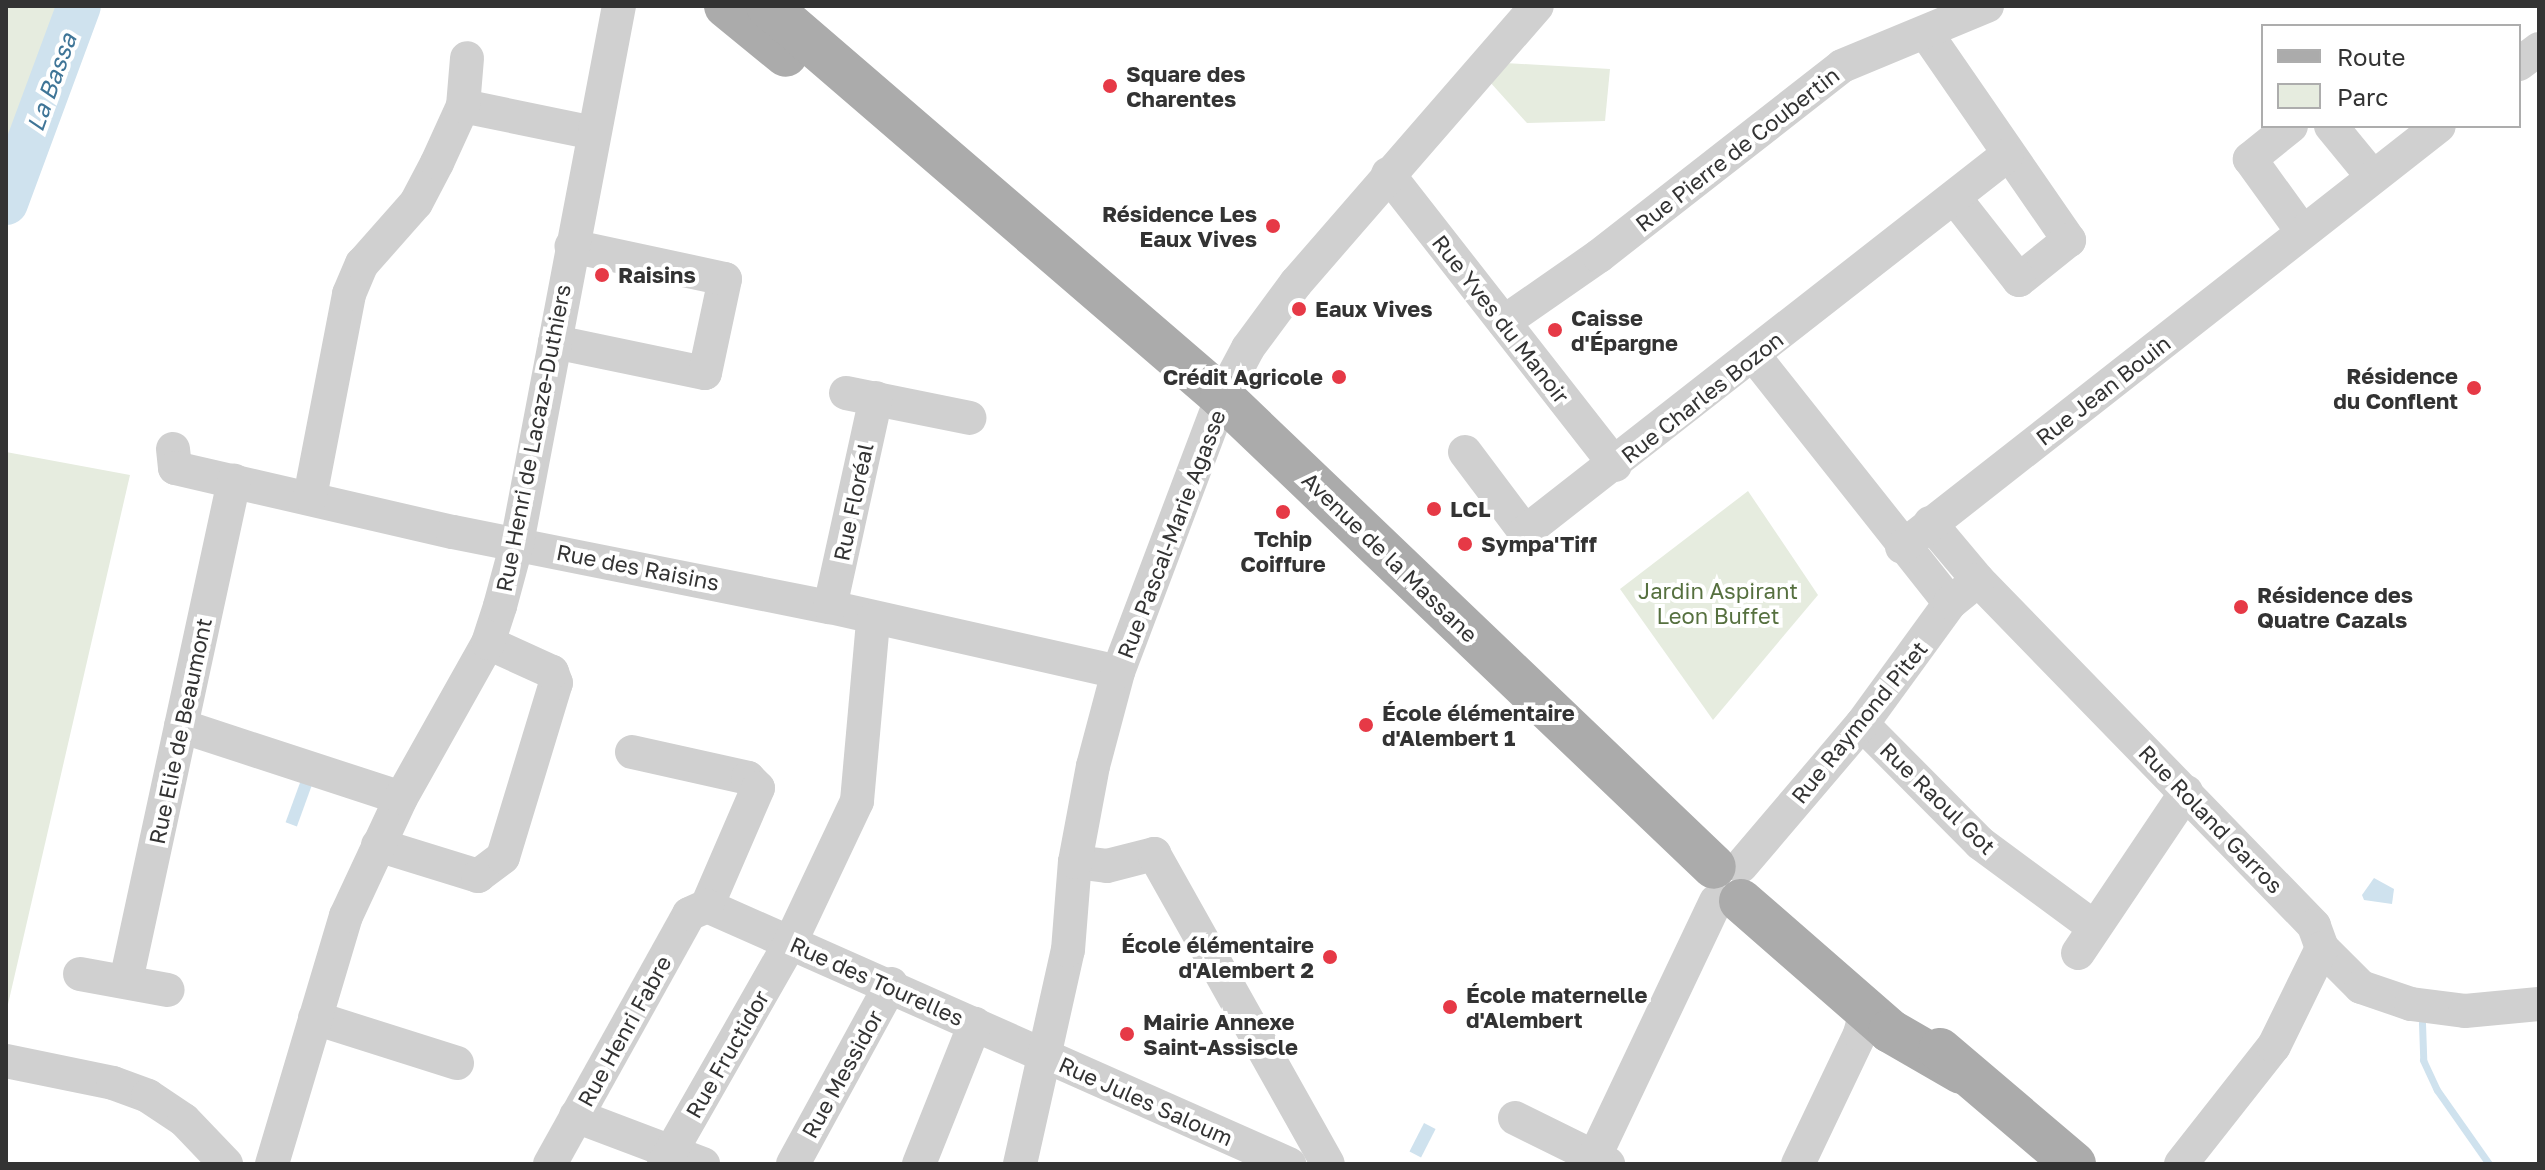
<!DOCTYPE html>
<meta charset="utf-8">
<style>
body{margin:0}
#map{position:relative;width:2545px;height:1170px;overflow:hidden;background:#fff;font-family:"Golos Text",sans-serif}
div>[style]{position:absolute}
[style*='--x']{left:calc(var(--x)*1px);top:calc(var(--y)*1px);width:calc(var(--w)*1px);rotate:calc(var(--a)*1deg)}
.green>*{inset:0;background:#e6ecdf}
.water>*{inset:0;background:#cfe2ee;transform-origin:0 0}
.stream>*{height:7px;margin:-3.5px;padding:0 3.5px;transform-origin:3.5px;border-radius:3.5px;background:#cfe2ee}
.river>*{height:44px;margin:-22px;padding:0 22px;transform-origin:22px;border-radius:22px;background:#cfe2ee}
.minor>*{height:34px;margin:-17px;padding:0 17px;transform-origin:17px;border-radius:17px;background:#d0d0d0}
.major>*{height:44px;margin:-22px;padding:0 22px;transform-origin:22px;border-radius:22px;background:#ababab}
.dots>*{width:22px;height:22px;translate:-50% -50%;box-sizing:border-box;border:4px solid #fff;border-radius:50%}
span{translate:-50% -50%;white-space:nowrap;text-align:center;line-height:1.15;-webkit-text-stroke:8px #fff;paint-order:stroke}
.poi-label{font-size:22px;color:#333;font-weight:700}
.left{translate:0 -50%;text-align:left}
.right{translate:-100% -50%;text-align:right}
.street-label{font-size:22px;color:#333}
.park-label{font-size:22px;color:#56703f}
.water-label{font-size:24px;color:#3f7597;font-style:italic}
.frame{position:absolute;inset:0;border:8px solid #333;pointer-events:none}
.legend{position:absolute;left:2261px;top:24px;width:260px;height:104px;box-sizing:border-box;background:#fff;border:2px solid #adadad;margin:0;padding:10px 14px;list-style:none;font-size:24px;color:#333}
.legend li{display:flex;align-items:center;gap:16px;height:40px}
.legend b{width:40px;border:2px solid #adadad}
</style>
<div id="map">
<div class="green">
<i style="clip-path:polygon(6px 6px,74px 6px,6px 184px)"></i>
<i style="clip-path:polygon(1505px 63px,1610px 69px,1605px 121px,1527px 123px,1489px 81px)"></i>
<i style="clip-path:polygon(6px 452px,130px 475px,6px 1013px)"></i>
<i style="clip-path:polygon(1748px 491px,1818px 595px,1713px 720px,1620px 589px)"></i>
</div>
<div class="water">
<i style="left:301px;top:780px;width:12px;height:45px;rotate:20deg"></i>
<i style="clip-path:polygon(2374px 878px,2394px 889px,2392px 904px,2364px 900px,2362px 895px)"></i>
<i style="left:1424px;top:1123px;width:13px;height:32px;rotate:27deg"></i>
</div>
<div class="stream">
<i style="--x:2422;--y:1023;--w:37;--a:88"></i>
<i style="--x:2423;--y:1060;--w:33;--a:65"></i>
<i style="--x:2437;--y:1090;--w:90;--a:54.9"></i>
</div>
<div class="river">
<i style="--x:6;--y:203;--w:210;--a:-69.7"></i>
</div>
<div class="minor">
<i style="--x:1926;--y:33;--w:252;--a:55.4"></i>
<i style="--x:2069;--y:240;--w:64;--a:141.3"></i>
<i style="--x:2019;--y:280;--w:105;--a:-128.1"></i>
<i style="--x:2519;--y:64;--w:25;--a:-37"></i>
<i style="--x:463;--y:106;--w:133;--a:11.7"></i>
<i style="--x:2291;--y:126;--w:53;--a:141.2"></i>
<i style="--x:2250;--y:159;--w:89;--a:54.2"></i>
<i style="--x:2331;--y:126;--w:65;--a:50.6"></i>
<i style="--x:1388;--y:174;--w:369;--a:52"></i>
<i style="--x:1504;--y:322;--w:116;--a:-34.8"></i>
<i style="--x:1599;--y:256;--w:308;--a:-38"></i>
<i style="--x:1842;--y:66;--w:157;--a:-22.5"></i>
<i style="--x:555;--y:342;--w:153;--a:11.7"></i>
<i style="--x:705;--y:373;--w:96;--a:-78"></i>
<i style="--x:725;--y:279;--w:157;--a:-167.9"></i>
<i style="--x:1755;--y:357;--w:314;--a:51.6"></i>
<i style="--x:846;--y:393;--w:126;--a:11.4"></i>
<i style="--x:173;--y:449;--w:19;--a:84"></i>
<i style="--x:175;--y:468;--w:285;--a:13"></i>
<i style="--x:453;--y:532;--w:384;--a:11.3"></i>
<i style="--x:830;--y:607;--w:295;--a:12.7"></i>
<i style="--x:1465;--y:452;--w:100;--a:53.1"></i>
<i style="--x:1525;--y:532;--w:611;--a:-38.01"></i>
<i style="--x:310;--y:497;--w:207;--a:-79.1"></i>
<i style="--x:349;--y:294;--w:33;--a:-67"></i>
<i style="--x:362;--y:264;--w:81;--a:-48.5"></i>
<i style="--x:416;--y:203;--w:45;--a:-62.3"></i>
<i style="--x:437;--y:163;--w:63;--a:-65.5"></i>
<i style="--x:463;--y:106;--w:48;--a:-85.2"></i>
<i style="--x:1930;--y:523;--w:75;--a:49.9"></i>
<i style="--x:1978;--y:580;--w:482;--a:45.8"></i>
<i style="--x:2314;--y:926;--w:23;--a:70"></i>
<i style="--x:2322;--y:948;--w:55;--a:45"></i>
<i style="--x:2361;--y:987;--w:53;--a:18.8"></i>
<i style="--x:2411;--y:1004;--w:54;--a:7.4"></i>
<i style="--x:2465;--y:1011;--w:74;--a:-5.4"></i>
<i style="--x:1902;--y:547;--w:682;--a:-38.1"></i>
<i style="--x:830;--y:607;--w:214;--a:-77.6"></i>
<i style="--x:1862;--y:724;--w:168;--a:45.2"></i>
<i style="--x:1980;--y:843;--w:142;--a:36.4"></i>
<i style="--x:181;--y:726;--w:231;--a:18.1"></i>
<i style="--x:632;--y:752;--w:119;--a:12.6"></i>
<i style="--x:748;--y:778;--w:14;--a:45"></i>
<i style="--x:758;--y:788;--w:129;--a:113.4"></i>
<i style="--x:378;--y:845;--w:105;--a:17.2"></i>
<i style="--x:478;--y:876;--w:31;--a:-37"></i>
<i style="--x:503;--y:857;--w:182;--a:-73.1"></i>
<i style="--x:556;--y:683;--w:12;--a:-110"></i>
<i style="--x:552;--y:672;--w:70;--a:-155.6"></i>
<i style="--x:1075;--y:862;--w:32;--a:7"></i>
<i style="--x:1107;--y:866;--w:49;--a:-14.3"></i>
<i style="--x:1154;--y:854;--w:355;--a:60.7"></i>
<i style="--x:1741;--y:866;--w:187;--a:-49.6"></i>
<i style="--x:1862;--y:724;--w:150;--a:-54"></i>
<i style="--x:1950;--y:603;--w:36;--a:-39"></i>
<i style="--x:707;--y:906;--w:637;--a:23.91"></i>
<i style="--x:2078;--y:953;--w:194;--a:-56.1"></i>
<i style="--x:80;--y:974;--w:89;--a:10.3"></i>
<i style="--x:126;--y:981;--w:512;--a:-77.81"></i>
<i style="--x:315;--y:1018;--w:149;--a:17.6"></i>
<i style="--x:6;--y:1061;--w:109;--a:11.6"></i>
<i style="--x:113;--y:1083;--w:37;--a:20"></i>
<i style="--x:148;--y:1096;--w:43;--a:33.7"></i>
<i style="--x:184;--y:1120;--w:61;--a:46.3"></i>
<i style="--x:576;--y:1116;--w:136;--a:20.7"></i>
<i style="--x:1515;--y:1118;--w:104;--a:26.3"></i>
<i style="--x:1594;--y:1158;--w:284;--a:-64.6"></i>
<i style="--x:272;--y:1164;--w:259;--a:-73.4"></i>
<i style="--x:346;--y:916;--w:130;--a:-65"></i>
<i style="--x:401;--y:798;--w:178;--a:-60.7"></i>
<i style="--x:488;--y:643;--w:39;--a:-72"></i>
<i style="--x:500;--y:606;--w:65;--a:-74.9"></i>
<i style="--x:517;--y:543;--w:547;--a:-79.25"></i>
<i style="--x:550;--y:1164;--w:286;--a:-60.9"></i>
<i style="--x:689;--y:914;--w:20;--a:-24"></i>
<i style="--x:664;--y:1164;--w:254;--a:-60.3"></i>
<i style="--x:790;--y:943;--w:157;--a:-64.7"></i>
<i style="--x:857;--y:801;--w:182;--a:-84.9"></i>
<i style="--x:793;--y:1164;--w:205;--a:-61.4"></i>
<i style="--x:919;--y:1164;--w:151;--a:-68.2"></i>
<i style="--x:1020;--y:1164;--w:219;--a:-77.4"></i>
<i style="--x:1068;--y:950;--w:88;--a:-85.5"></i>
<i style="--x:1075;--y:862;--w:98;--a:-79.4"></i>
<i style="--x:1093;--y:766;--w:97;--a:-75.1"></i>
<i style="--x:1118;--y:672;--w:294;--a:-69.3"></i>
<i style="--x:1222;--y:397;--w:55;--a:-62"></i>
<i style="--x:1248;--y:348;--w:81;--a:-53.6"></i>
<i style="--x:1296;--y:283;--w:367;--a:-49"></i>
<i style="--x:1798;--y:1164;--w:144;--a:-64.5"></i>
<i style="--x:1860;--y:1034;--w:28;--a:-75"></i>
<i style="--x:2181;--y:1164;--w:150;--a:-51.8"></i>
<i style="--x:2274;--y:1046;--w:109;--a:-63.9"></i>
</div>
<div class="major">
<i style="--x:726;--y:6;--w:77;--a:39.2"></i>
<i style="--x:768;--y:6;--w:599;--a:40.74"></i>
<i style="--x:1222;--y:397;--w:680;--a:43.69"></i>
<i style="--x:1741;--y:901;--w:198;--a:41.1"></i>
<i style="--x:1890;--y:1031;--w:82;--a:30"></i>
<i style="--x:1940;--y:1050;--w:176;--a:40.4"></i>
</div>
<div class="dots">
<i style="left:1110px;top:86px;background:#e63946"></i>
<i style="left:1273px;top:226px;background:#e63946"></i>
<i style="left:602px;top:275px;background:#e63946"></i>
<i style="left:1299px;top:309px;background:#e63946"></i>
<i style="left:1555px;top:330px;background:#e63946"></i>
<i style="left:1339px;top:377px;background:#e63946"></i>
<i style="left:2474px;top:388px;background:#e63946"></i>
<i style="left:1434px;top:509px;background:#e63946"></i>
<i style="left:1283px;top:512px;background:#e63946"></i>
<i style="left:1465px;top:544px;background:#e63946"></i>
<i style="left:2241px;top:607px;background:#e63946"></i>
<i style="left:1366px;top:725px;background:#e63946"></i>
<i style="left:1330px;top:957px;background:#e63946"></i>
<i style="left:1450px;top:1007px;background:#e63946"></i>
<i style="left:1127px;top:1034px;background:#e63946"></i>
</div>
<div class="poi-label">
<span class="left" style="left:1126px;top:86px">Square des<br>Charentes</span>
<span class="right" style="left:1257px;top:226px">Résidence Les<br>Eaux Vives</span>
<span class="left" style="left:618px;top:275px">Raisins</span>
<span class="left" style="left:1315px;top:309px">Eaux Vives</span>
<span class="left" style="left:1571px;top:330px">Caisse<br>d'Épargne</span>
<span class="right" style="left:2458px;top:388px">Résidence<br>du Conflent</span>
<span class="right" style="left:1323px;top:377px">Crédit Agricole</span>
<span class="left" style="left:1450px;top:509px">LCL</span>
<span style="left:1283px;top:551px">Tchip<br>Coiffure</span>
<span class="left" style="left:1481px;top:544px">Sympa'Tiff</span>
<span class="left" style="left:2257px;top:607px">Résidence des<br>Quatre Cazals</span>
<span class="left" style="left:1382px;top:725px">École élémentaire<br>d'Alembert 1</span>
<span class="right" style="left:1314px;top:957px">École élémentaire<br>d'Alembert 2</span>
<span class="left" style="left:1466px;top:1007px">École maternelle<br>d'Alembert</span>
<span class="left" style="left:1143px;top:1034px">Mairie Annexe<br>Saint-Assiscle</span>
</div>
<div class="street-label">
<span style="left:1737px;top:149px;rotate:-38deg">Rue Pierre de Coubertin</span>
<span style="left:1501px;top:319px;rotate:52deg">Rue Yves du Manoir</span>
<span style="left:2103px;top:390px;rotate:-38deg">Rue Jean Bouin</span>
<span style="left:1702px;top:397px;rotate:-38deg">Rue Charles Bozon</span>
<span style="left:533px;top:438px;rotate:-79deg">Rue Henri de Lacaze-Duthiers</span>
<span style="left:853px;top:502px;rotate:-78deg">Rue Floréal</span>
<span style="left:1171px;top:534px;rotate:-69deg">Rue Pascal-Marie Agasse</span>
<span style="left:1390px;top:557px;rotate:44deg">Avenue de la Massane</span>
<span style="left:638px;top:567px;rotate:11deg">Rue des Raisins</span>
<span style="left:1859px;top:722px;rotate:-51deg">Rue Raymond Pitet</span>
<span style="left:180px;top:731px;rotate:-78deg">Rue Elie de Beaumont</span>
<span style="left:1938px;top:798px;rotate:44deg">Rue Raoul Got</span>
<span style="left:2211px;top:819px;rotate:46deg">Rue Roland Garros</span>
<span style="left:877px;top:981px;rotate:24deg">Rue des Tourelles</span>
<span style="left:624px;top:1031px;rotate:-61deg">Rue Henri Fabre</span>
<span style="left:727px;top:1054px;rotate:-60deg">Rue Fructidor</span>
<span style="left:842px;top:1074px;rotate:-61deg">Rue Messidor</span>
<span style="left:1146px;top:1101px;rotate:24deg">Rue Jules Saloum</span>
</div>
<div class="park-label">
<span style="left:1718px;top:603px">Jardin Aspirant<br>Leon Buffet</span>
</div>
<div class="water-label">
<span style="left:51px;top:82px;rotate:-70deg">La Bassa</span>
</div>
<div class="frame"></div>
<ul class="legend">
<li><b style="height:10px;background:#ababab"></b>Route</li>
<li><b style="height:22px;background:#e6ecdf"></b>Parc</li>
</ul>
</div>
